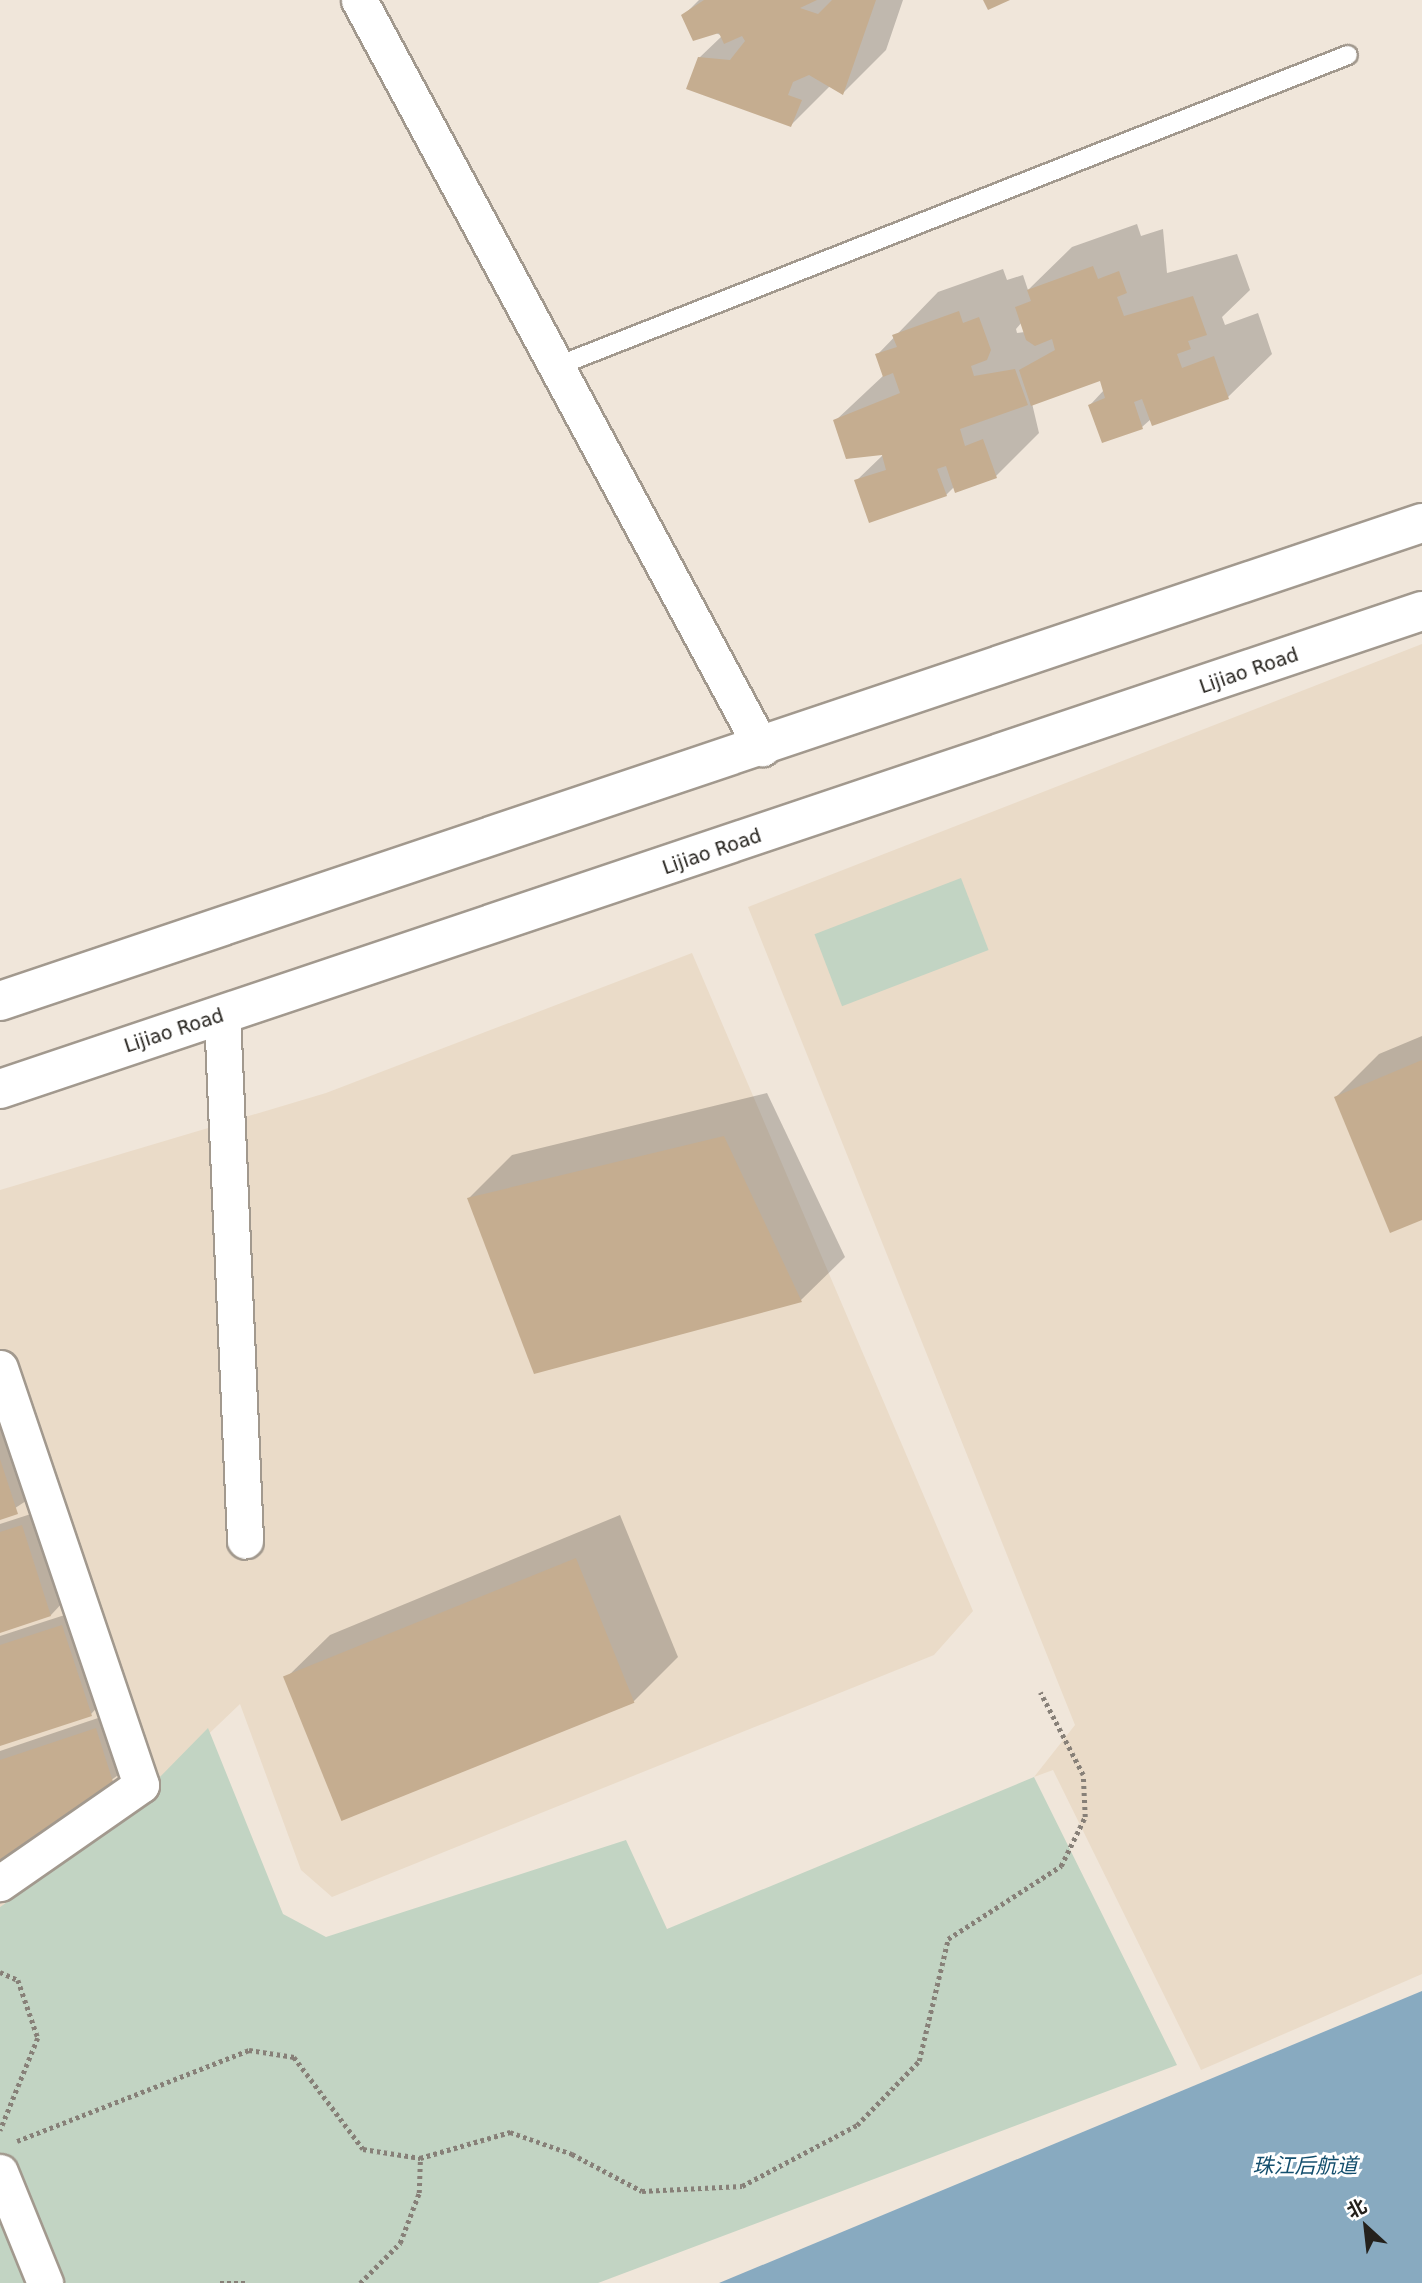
<!DOCTYPE html>
<meta charset="utf-8">
<style>
body{margin:0}
#map{position:relative;width:1422px;height:2283px;overflow:hidden;background:#f0e6da;font-family:"DejaVu Sans","Noto Sans SC",sans-serif}
div>[style]{position:absolute}
[style*='--x']{left:calc(var(--x)*1px);top:calc(var(--y)*1px);width:calc(var(--w)*1px);rotate:calc(var(--a)*1deg)}
.built>*{inset:0;background:#eadbc8}
.green>*{inset:0;background:#c2d4c3;transform-origin:0 0}
.water>*{inset:0;background:#88aac0}
.shadow>*{inset:0;background:#0003}
.building>*{inset:0;background:#c5ad90;transform-origin:0 0}
.path>*{height:4.5px;margin-top:-2.25px;transform-origin:0;background:repeating-linear-gradient(90deg,#878078 0 3.5px,transparent 0 7px)}
.roads{filter:drop-shadow(2px 0 #a2998e) drop-shadow(-2px 0 #a2998e) drop-shadow(0 2px #a2998e) drop-shadow(0 -2px #a2998e)}
.lane>*{height:18px;margin:-9px;padding:0 9px;transform-origin:9px;border-radius:9px;background:#fff}
.street>*{height:35px;margin:-17.5px;padding:0 17.5px;transform-origin:17.5px;border-radius:17.5px;background:#fff}
.secondary>*{height:38px;margin:-19px;padding:0 19px;transform-origin:19px;border-radius:19px;background:#fff}
span{translate:-50% -50%;white-space:nowrap;text-align:center;line-height:1.15;-webkit-text-stroke:6px #fff;paint-order:stroke}
.street-label{font-size:19px;color:#24211c}
.water-label{font-size:21px;color:#144f6e;font-style:italic}
.north{position:absolute;left:1331px;top:2192px;width:70px;height:70px;-webkit-text-stroke:5px #fff;paint-order:stroke;rotate:333deg;font-size:19px;font-weight:700;line-height:28px;text-align:center;color:#24211c}
.north::after{content:'';display:block;margin:auto;width:24px;height:32px;background:#24211c;clip-path:polygon(50% 0,100% 100%,50% 72%,0 100%)}
</style>
<div id="map">
<div class="built">
<i style="clip-path:polygon(1422px 644px,1422px 1974px,1201px 2070px,1053px 1770px,1034px 1777px,1075px 1725px,748px 907px)"></i>
<i style="clip-path:polygon(692px 953px,973px 1611px,934px 1655px,332px 1897px,301px 1870px,240px 1704px,103px 1835px,0 1907px,0 1190px,326px 1093px)"></i>
</div>
<div class="green">
<i style="left:961px;top:878px;width:77px;height:157px;rotate:69deg"></i>
<i style="clip-path:polygon(208px 1728px,283px 1914px,326px 1937px,626px 1840px,667px 1929px,1034px 1777px,1177px 2065px,598px 2283px,0 2283px,0 1907px,103px 1835px)"></i>
</div>
<div class="water">
<i style="clip-path:polygon(1422px 1991px,1422px 2283px,719px 2283px)"></i>
</div>
<div class="shadow">
<i style="clip-path:polygon(699px 0,903px 0,886px 50px,843px 93px,830px 86px,791px 125px,699px 58px,722px 36px,683px 16px)"></i>
<i style="clip-path:polygon(evenodd,1137px 224px,1141px 236px,1163px 229px,1167px 273px,1237px 254px,1250px 290px,1222px 317px,1225px 325px,1258px 313px,1272px 354px,1228px 397px,1151px 419px,1142px 427px,1090px 405px,1104px 390px,1101px 379px,1031px 399px,1039px 433px,996px 476px,955px 486px,946px 495px,856px 481px,884px 454px,835px 421px,884px 375px,877px 355px,938px 292px,1003px 269px,1007px 280px,1023px 275px,1028px 290px,1072px 247px,1137px 224px,1022px 322px,1025px 332px,1017px 333px,1016px 329px,1022px 322px)"></i>
<i style="clip-path:polygon(1422px 1036px,1422px 1218px,1336px 1097px,1379px 1054px)"></i>
<i style="clip-path:polygon(767px 1093px,845px 1257px,801px 1300px,535px 1372px,469px 1198px,512px 1155px)"></i>
<i style="clip-path:polygon(0 1410px,32px 1497px,0 1518px)"></i>
<i style="clip-path:polygon(37px 1512px,65px 1600px,51px 1615px,0 1631px,0 1524px)"></i>
<i style="clip-path:polygon(620px 1515px,678px 1657px,634px 1701px,286px 1678px,330px 1635px)"></i>
<i style="clip-path:polygon(77px 1611px,105px 1699px,91px 1714px,0 1744px,0 1636px)"></i>
<i style="clip-path:polygon(110px 1714px,128px 1768px,0 1860px,0 1751px)"></i>
</div>
<div class="building">
<i style="clip-path:polygon(704px 0,817px 0,800px 8px,818px 14px,832px 0,876px 0,843px 95px,809px 75px,793px 82px,788px 95px,802px 100px,791px 127px,686px 89px,698px 57px,730px 60px,745px 41px,742px 36px,724px 44px,719px 33px,693px 41px,681px 15px)"></i>
<i style="clip-path:polygon(983px 0,1010px 0,988px 10px)"></i>
<i style="clip-path:polygon(1093px 266px,1098px 279px,1119px 271px,1127px 293px,1117px 297px,1124px 316px,1193px 296px,1207px 335px,1188px 341px,1191px 349px,1177px 354px,1182px 368px,1214px 356px,1229px 399px,1152px 426px,1142px 399px,1134px 402px,1143px 429px,1102px 443px,1088px 405px,1105px 398px,1100px 381px,1031px 406px,1019px 370px,1055px 350px,1052px 339px,1035px 346px,1026px 340px,1015px 307px,1031px 301px,1027px 290px)"></i>
<i style="clip-path:polygon(959px 311px,963px 323px,979px 317px,991px 350px,987px 360px,971px 366px,974px 376px,1015px 369px,1028px 405px,960px 429px,965px 446px,983px 439px,997px 478px,955px 493px,946px 466px,937px 469px,947px 496px,869px 523px,854px 480px,886px 470px,882px 455px,846px 459px,833px 420px,900px 393px,893px 373px,883px 377px,875px 354px,897px 347px,892px 335px)"></i>
<i style="clip-path:polygon(1422px 1060px,1422px 1220px,1390px 1233px,1334px 1097px)"></i>
<i style="clip-path:polygon(724px 1136px,802px 1302px,534px 1374px,467px 1198px)"></i>
<i style="clip-path:polygon(0 1459px,18px 1514px,0 1520px)"></i>
<i style="clip-path:polygon(22px 1525px,51px 1616px,0 1633px,0 1532px)"></i>
<i style="left:576px;top:1558px;width:156px;height:316px;rotate:68deg"></i>
<i style="clip-path:polygon(62px 1625px,92px 1716px,0 1746px,0 1645px)"></i>
<i style="clip-path:polygon(96px 1728px,114px 1785px,0 1862px,0 1760px)"></i>
</div>
<div class="path">
<i style="--x:0;--y:1972;--w:20;--a:24"></i>
<i style="--x:18;--y:1980;--w:61;--a:71"></i>
<i style="--x:38;--y:2038;--w:100;--a:112.2"></i>
<i style="--x:17;--y:2141;--w:249;--a:-21.4"></i>
<i style="--x:249;--y:2050;--w:46;--a:8.8"></i>
<i style="--x:294;--y:2057;--w:115;--a:53.1"></i>
<i style="--x:363;--y:2149;--w:58;--a:9"></i>
<i style="--x:420;--y:2158;--w:94;--a:-16.1"></i>
<i style="--x:510;--y:2132;--w:66;--a:19.5"></i>
<i style="--x:572;--y:2154;--w:79;--a:27.9"></i>
<i style="--x:642;--y:2191;--w:100;--a:-2.9"></i>
<i style="--x:742;--y:2186;--w:130;--a:-27.9"></i>
<i style="--x:857;--y:2125;--w:89;--a:-45.9"></i>
<i style="--x:919;--y:2061;--w:125;--a:-76.6"></i>
<i style="--x:948;--y:1939;--w:135;--a:-32.9"></i>
<i style="--x:1061;--y:1866;--w:55;--a:-63.9"></i>
<i style="--x:1085;--y:1817;--w:42;--a:-92.7"></i>
<i style="--x:1083;--y:1775;--w:93;--a:-117.4"></i>
<i style="--x:220;--y:2283;--w:27;--a:0"></i>
<i style="--x:360;--y:2283;--w:57;--a:-45"></i>
<i style="--x:400;--y:2243;--w:53;--a:-69.2"></i>
<i style="--x:419;--y:2193;--w:35;--a:-88"></i>
</div>
<div class="roads">
<div class="lane">
<i style="--x:555;--y:367;--w:852;--a:-21.48"></i>
</div>
<div class="street">
<i style="--x:359;--y:0;--w:850;--a:61.69"></i>
<i style="--x:222;--y:1015;--w:526;--a:87.49"></i>
<i style="--x:0;--y:1368;--w:440;--a:71.3"></i>
<i style="--x:141;--y:1785;--w:172;--a:145.2"></i>
<i style="--x:0;--y:2172;--w:120;--a:67.9"></i>
</div>
<div class="secondary">
<i style="--x:0;--y:1001;--w:1500;--a:-18.58"></i>
<i style="--x:0;--y:1089;--w:1500;--a:-18.58"></i>
</div>
</div>
<div class="street-label">
<span style="left:1249px;top:671px;rotate:-19deg">Lijiao Road</span>
<span style="left:712px;top:852px;rotate:-19deg">Lijiao Road</span>
<span style="left:174px;top:1031px;rotate:-18deg">Lijiao Road</span>
</div>
<div class="water-label">
<span style="left:1305px;top:2166px">珠江后航道</span>
</div>
<div class="north">北</div>
</div>
